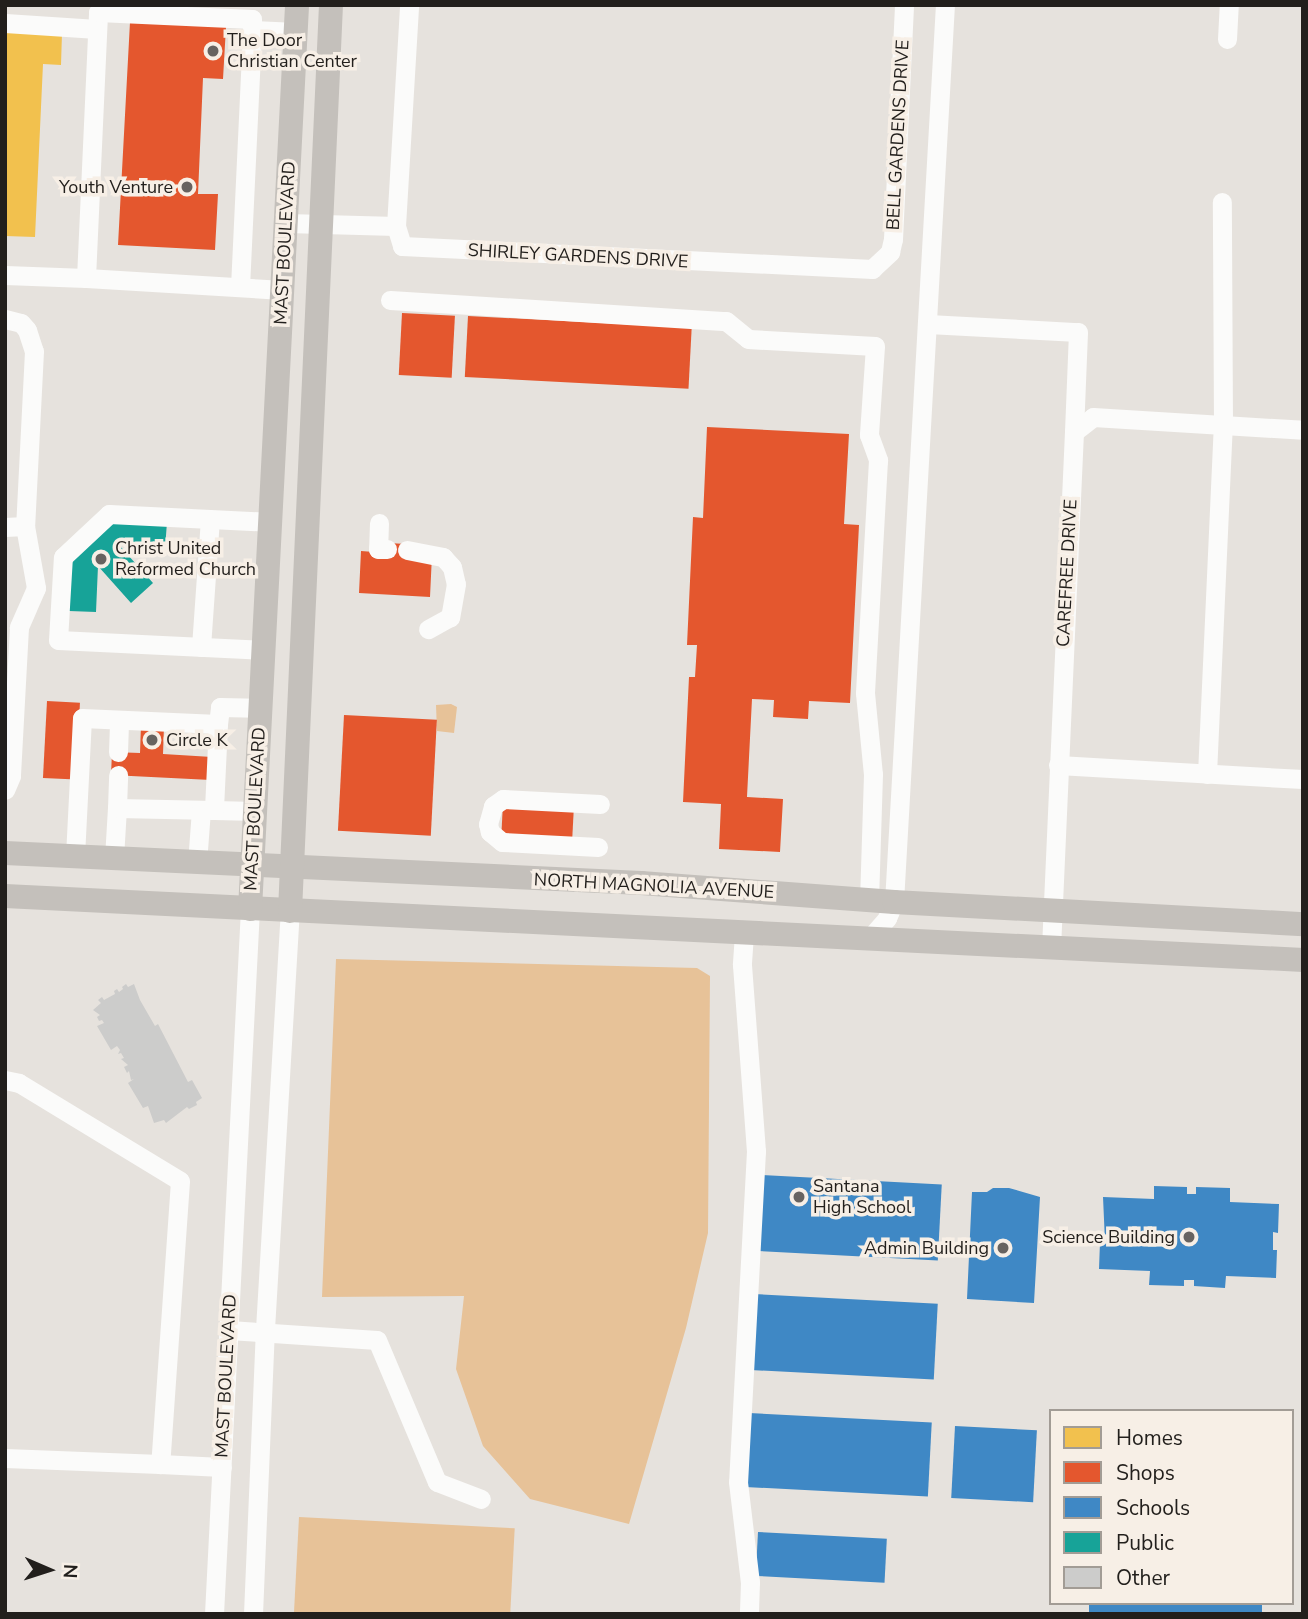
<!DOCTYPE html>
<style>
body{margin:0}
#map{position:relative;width:1308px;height:1619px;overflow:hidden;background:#e6e2dd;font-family:"Nunito Sans",sans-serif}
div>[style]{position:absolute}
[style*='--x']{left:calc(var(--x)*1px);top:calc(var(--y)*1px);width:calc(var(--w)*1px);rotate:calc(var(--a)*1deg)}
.green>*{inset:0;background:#e7c298;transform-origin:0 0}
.homes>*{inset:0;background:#f2c14e}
.shops>*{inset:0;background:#e4572e;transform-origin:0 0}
.schools>*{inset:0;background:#3f88c5;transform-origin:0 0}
.public>*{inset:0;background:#17a398}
.building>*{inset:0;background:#cccccb}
.minor>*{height:19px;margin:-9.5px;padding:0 9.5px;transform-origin:9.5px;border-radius:9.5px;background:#fbfbfa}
.major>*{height:24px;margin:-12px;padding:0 12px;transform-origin:12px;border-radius:12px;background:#c4c0bb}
.dots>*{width:19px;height:19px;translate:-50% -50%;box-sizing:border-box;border:4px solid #f7efe6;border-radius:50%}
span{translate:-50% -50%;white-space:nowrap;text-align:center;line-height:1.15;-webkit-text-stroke:7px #f7efe6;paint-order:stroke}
.poi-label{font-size:18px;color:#221f1c}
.left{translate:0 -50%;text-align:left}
.right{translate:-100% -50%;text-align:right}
.street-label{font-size:18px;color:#221f1c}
.frame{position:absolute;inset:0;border:7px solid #221f1c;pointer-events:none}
.legend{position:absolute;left:1049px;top:1409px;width:245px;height:196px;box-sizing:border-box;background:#f7efe6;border:2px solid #a29c95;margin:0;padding:9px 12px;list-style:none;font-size:21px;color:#221f1c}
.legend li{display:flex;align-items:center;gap:14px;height:35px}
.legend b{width:35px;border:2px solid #a29c95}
.north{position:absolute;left:14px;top:1535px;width:70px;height:70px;-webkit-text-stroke:5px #f7efe6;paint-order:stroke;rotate:93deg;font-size:19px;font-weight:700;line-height:28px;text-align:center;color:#221f1c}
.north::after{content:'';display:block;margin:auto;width:24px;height:32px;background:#221f1c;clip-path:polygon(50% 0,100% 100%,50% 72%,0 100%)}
</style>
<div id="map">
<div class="green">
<i style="clip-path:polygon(451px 704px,457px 707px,454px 733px,437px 731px,436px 705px)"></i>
<i style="clip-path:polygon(336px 959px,697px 968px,710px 976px,708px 1233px,686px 1328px,629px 1524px,530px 1499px,483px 1446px,456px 1369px,464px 1296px,322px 1297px)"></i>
<i style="left:299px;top:1517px;width:216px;height:97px;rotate:3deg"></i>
</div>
<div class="homes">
<i style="clip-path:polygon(5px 31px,62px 33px,61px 65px,43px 64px,35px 237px,5px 236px)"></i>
</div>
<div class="shops">
<i style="clip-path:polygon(130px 22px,226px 27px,223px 79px,203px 78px,198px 194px,218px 194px,215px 250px,118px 245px)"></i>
<i style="left:402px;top:313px;width:53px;height:62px;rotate:3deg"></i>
<i style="left:468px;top:316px;width:224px;height:61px;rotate:3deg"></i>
<i style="clip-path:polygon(707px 427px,849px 434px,844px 524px,859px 525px,850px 703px,809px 701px,808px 719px,773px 717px,774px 700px,752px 699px,747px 797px,783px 799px,780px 852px,719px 849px,721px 804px,683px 802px,689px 677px,695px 677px,697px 645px,687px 645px,693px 517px,703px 518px)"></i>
<i style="clip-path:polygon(387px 543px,407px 544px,432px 555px,430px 597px,359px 593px,361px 551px,387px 553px)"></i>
<i style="left:47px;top:701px;width:33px;height:77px;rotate:3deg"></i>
<i style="left:344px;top:715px;width:93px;height:116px;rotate:3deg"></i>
<i style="clip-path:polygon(141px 725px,164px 726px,163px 754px,212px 757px,211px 780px,111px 775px,112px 752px,140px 753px)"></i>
<i style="left:503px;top:803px;width:71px;height:34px;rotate:3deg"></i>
</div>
<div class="schools">
<i style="left:760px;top:1175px;width:182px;height:76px;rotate:3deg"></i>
<i style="clip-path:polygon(1154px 1186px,1187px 1187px,1187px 1194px,1196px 1194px,1196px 1187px,1230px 1188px,1230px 1202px,1279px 1204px,1278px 1233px,1273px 1232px,1273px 1250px,1277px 1250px,1276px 1278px,1226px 1276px,1225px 1288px,1194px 1286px,1194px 1280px,1184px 1280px,1184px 1286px,1149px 1285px,1150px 1271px,1099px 1269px,1100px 1242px,1105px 1242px,1103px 1197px,1154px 1199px)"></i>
<i style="clip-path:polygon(993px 1188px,1009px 1188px,1040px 1197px,1034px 1303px,967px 1299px,972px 1192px,987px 1192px)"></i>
<i style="left:754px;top:1294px;width:184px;height:76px;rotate:3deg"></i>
<i style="left:749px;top:1413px;width:183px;height:74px;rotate:3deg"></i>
<i style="left:955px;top:1426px;width:82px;height:72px;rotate:3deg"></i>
<i style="left:758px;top:1532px;width:129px;height:44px;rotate:3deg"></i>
<i style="left:1089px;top:1603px;width:173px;height:11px"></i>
</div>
<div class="public">
<i style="clip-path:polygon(108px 518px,167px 522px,165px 549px,119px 545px,153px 583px,131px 603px,98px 566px,96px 612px,69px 611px,71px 552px)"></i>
</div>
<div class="building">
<i style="clip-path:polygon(126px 984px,128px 987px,134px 984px,140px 1000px,155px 1026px,158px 1024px,188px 1082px,192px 1080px,202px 1098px,196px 1102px,197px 1105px,189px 1109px,187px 1107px,166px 1123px,164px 1120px,154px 1123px,148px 1106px,143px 1108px,128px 1083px,134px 1079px,131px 1080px,129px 1071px,127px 1073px,124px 1067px,128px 1065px,121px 1059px,124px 1058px,121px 1053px,118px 1054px,120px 1050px,117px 1046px,111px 1050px,97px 1026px,104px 1023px,102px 1020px,99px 1021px,97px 1017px,100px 1015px,93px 1010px,101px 1003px,98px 1000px,102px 997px,104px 1000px,115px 994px,114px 991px,117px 989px,119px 992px,123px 989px,122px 987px)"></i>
</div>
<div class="minor">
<i style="--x:5;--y:23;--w:92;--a:3.7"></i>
<i style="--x:1227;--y:39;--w:34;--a:-87"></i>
<i style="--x:286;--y:223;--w:110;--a:1.6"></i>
<i style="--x:396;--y:226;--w:21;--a:73"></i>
<i style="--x:402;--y:246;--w:471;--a:2.8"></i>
<i style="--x:872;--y:269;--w:25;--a:-43"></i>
<i style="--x:890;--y:252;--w:13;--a:-77"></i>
<i style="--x:893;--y:239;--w:234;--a:-87.3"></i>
<i style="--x:396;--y:226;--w:221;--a:-86.6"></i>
<i style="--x:5;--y:275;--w:81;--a:2.1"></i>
<i style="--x:240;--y:287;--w:257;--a:-87.3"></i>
<i style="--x:283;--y:290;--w:197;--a:-176.5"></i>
<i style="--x:86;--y:278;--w:266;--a:-87.4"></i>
<i style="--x:98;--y:12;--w:154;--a:2.6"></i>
<i style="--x:252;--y:19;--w:11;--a:90"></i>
<i style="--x:252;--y:30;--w:44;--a:2.6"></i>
<i style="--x:390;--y:300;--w:337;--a:3.6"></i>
<i style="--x:726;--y:321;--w:28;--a:39"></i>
<i style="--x:748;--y:339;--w:127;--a:3.2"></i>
<i style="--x:875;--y:346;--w:89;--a:93.9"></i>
<i style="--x:869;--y:435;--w:27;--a:70"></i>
<i style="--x:878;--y:460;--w:233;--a:93.2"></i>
<i style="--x:865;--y:693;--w:81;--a:84.4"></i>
<i style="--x:873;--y:774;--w:125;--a:91.8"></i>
<i style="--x:5;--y:319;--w:16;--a:14"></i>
<i style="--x:21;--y:323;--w:9;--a:49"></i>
<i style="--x:27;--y:330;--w:22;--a:72"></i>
<i style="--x:34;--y:351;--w:175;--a:92.9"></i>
<i style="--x:25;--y:526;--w:63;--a:79.9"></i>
<i style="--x:36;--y:588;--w:43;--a:113.6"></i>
<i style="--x:19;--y:627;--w:149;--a:93.1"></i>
<i style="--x:11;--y:776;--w:15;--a:113"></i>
<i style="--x:928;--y:324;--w:150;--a:3.1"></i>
<i style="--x:1078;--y:332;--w:100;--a:92.3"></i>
<i style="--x:379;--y:523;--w:26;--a:92"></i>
<i style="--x:378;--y:549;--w:9;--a:0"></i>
<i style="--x:5;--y:527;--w:20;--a:-3"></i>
<i style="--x:407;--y:550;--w:37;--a:11"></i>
<i style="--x:443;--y:557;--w:13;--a:48"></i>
<i style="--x:452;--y:567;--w:17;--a:77"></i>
<i style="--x:456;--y:584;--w:34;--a:100"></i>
<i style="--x:450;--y:617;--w:25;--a:151"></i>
<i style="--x:201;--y:647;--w:128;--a:-86"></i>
<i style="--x:264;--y:650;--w:206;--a:-177.2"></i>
<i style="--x:58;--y:640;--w:83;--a:-86.6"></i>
<i style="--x:63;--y:557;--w:63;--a:-43.1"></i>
<i style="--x:109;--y:514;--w:162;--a:2.8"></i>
<i style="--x:218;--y:724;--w:86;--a:92.7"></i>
<i style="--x:214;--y:810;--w:41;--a:1.4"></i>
<i style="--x:118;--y:752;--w:32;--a:-88"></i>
<i style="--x:1058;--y:765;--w:245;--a:3.3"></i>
<i style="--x:1207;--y:774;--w:350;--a:-87.4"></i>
<i style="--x:1223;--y:424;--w:222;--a:-90.3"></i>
<i style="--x:117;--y:808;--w:33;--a:-88"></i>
<i style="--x:598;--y:847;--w:96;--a:-177"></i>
<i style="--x:502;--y:842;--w:16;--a:-140"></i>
<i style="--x:490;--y:832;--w:8;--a:-104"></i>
<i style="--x:488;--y:824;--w:19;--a:-74"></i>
<i style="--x:493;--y:806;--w:12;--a:-35"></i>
<i style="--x:503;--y:799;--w:97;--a:3"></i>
<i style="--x:75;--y:856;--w:138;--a:-87.1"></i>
<i style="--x:82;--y:718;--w:136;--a:2.5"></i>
<i style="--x:218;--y:724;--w:17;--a:-83"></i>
<i style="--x:220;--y:707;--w:41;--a:1.4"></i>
<i style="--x:114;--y:858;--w:50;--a:-86.6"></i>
<i style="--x:117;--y:808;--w:97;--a:1.2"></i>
<i style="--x:197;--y:863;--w:53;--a:-85.7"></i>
<i style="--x:744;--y:934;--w:31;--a:94"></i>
<i style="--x:742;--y:965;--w:187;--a:85.7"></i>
<i style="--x:756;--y:1151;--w:331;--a:93.1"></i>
<i style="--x:738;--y:1482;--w:101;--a:83.2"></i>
<i style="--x:750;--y:1582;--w:32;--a:92"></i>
<i style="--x:869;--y:939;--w:28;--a:-49"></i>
<i style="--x:887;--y:918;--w:17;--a:-66"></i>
<i style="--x:894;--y:902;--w:898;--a:-86.75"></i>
<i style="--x:1051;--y:948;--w:517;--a:-87.45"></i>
<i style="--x:1074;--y:432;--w:24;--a:-38"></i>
<i style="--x:1093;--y:417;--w:210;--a:3.5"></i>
<i style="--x:5;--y:1080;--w:14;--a:12"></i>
<i style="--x:19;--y:1083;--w:188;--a:31.3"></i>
<i style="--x:180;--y:1181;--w:284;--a:94"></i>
<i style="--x:160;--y:1464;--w:155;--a:-177.8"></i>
<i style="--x:229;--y:1330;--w:148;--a:3.9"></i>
<i style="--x:377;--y:1340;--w:154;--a:67.1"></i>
<i style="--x:437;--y:1482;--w:47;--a:21.1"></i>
<i style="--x:160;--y:1464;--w:62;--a:2.8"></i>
<i style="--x:214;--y:1614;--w:706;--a:-87.08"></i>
<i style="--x:253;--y:1614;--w:285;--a:-87.6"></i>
<i style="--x:265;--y:1329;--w:419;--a:-86.6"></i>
</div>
<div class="major">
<i style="--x:5;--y:853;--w:637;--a:2.7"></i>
<i style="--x:641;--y:883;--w:254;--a:4.3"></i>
<i style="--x:894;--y:902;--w:410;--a:3.1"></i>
<i style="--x:5;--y:896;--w:1300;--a:2.82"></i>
<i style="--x:250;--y:909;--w:905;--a:-87.02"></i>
<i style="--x:290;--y:911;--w:907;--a:-87.41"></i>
</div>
<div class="dots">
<i style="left:213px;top:51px;background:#676360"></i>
<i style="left:187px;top:187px;background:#676360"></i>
<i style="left:101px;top:559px;background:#676360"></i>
<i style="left:152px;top:740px;background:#676360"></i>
<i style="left:799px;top:1197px;background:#676360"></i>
<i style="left:1189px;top:1237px;background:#676360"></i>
<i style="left:1003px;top:1248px;background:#676360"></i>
</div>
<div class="poi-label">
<span class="left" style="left:227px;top:51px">The Door<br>Christian Center</span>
<span class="right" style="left:173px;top:187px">Youth Venture</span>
<span class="left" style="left:115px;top:559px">Christ United<br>Reformed Church</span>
<span class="left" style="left:166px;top:740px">Circle K</span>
<span class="left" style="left:813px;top:1197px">Santana<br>High School</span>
<span class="right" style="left:1175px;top:1237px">Science Building</span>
<span class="right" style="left:989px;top:1248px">Admin Building</span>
</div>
<div class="street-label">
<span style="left:898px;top:135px;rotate:-87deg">BELL GARDENS DRIVE</span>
<span style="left:285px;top:243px;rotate:-87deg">MAST BOULEVARD</span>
<span style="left:578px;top:256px;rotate:3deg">SHIRLEY GARDENS DRIVE</span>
<span style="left:1067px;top:573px;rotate:-87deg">CAREFREE DRIVE</span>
<span style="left:255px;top:809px;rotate:-87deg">MAST BOULEVARD</span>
<span style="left:654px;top:886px;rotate:3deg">NORTH MAGNOLIA AVENUE</span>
<span style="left:226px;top:1376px;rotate:-87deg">MAST BOULEVARD</span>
</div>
<div class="frame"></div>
<ul class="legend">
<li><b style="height:19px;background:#f2c14e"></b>Homes</li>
<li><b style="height:19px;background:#e4572e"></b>Shops</li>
<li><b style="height:19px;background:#3f88c5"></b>Schools</li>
<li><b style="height:19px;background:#17a398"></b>Public</li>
<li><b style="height:19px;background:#cccccb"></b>Other</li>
</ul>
<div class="north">N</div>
</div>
